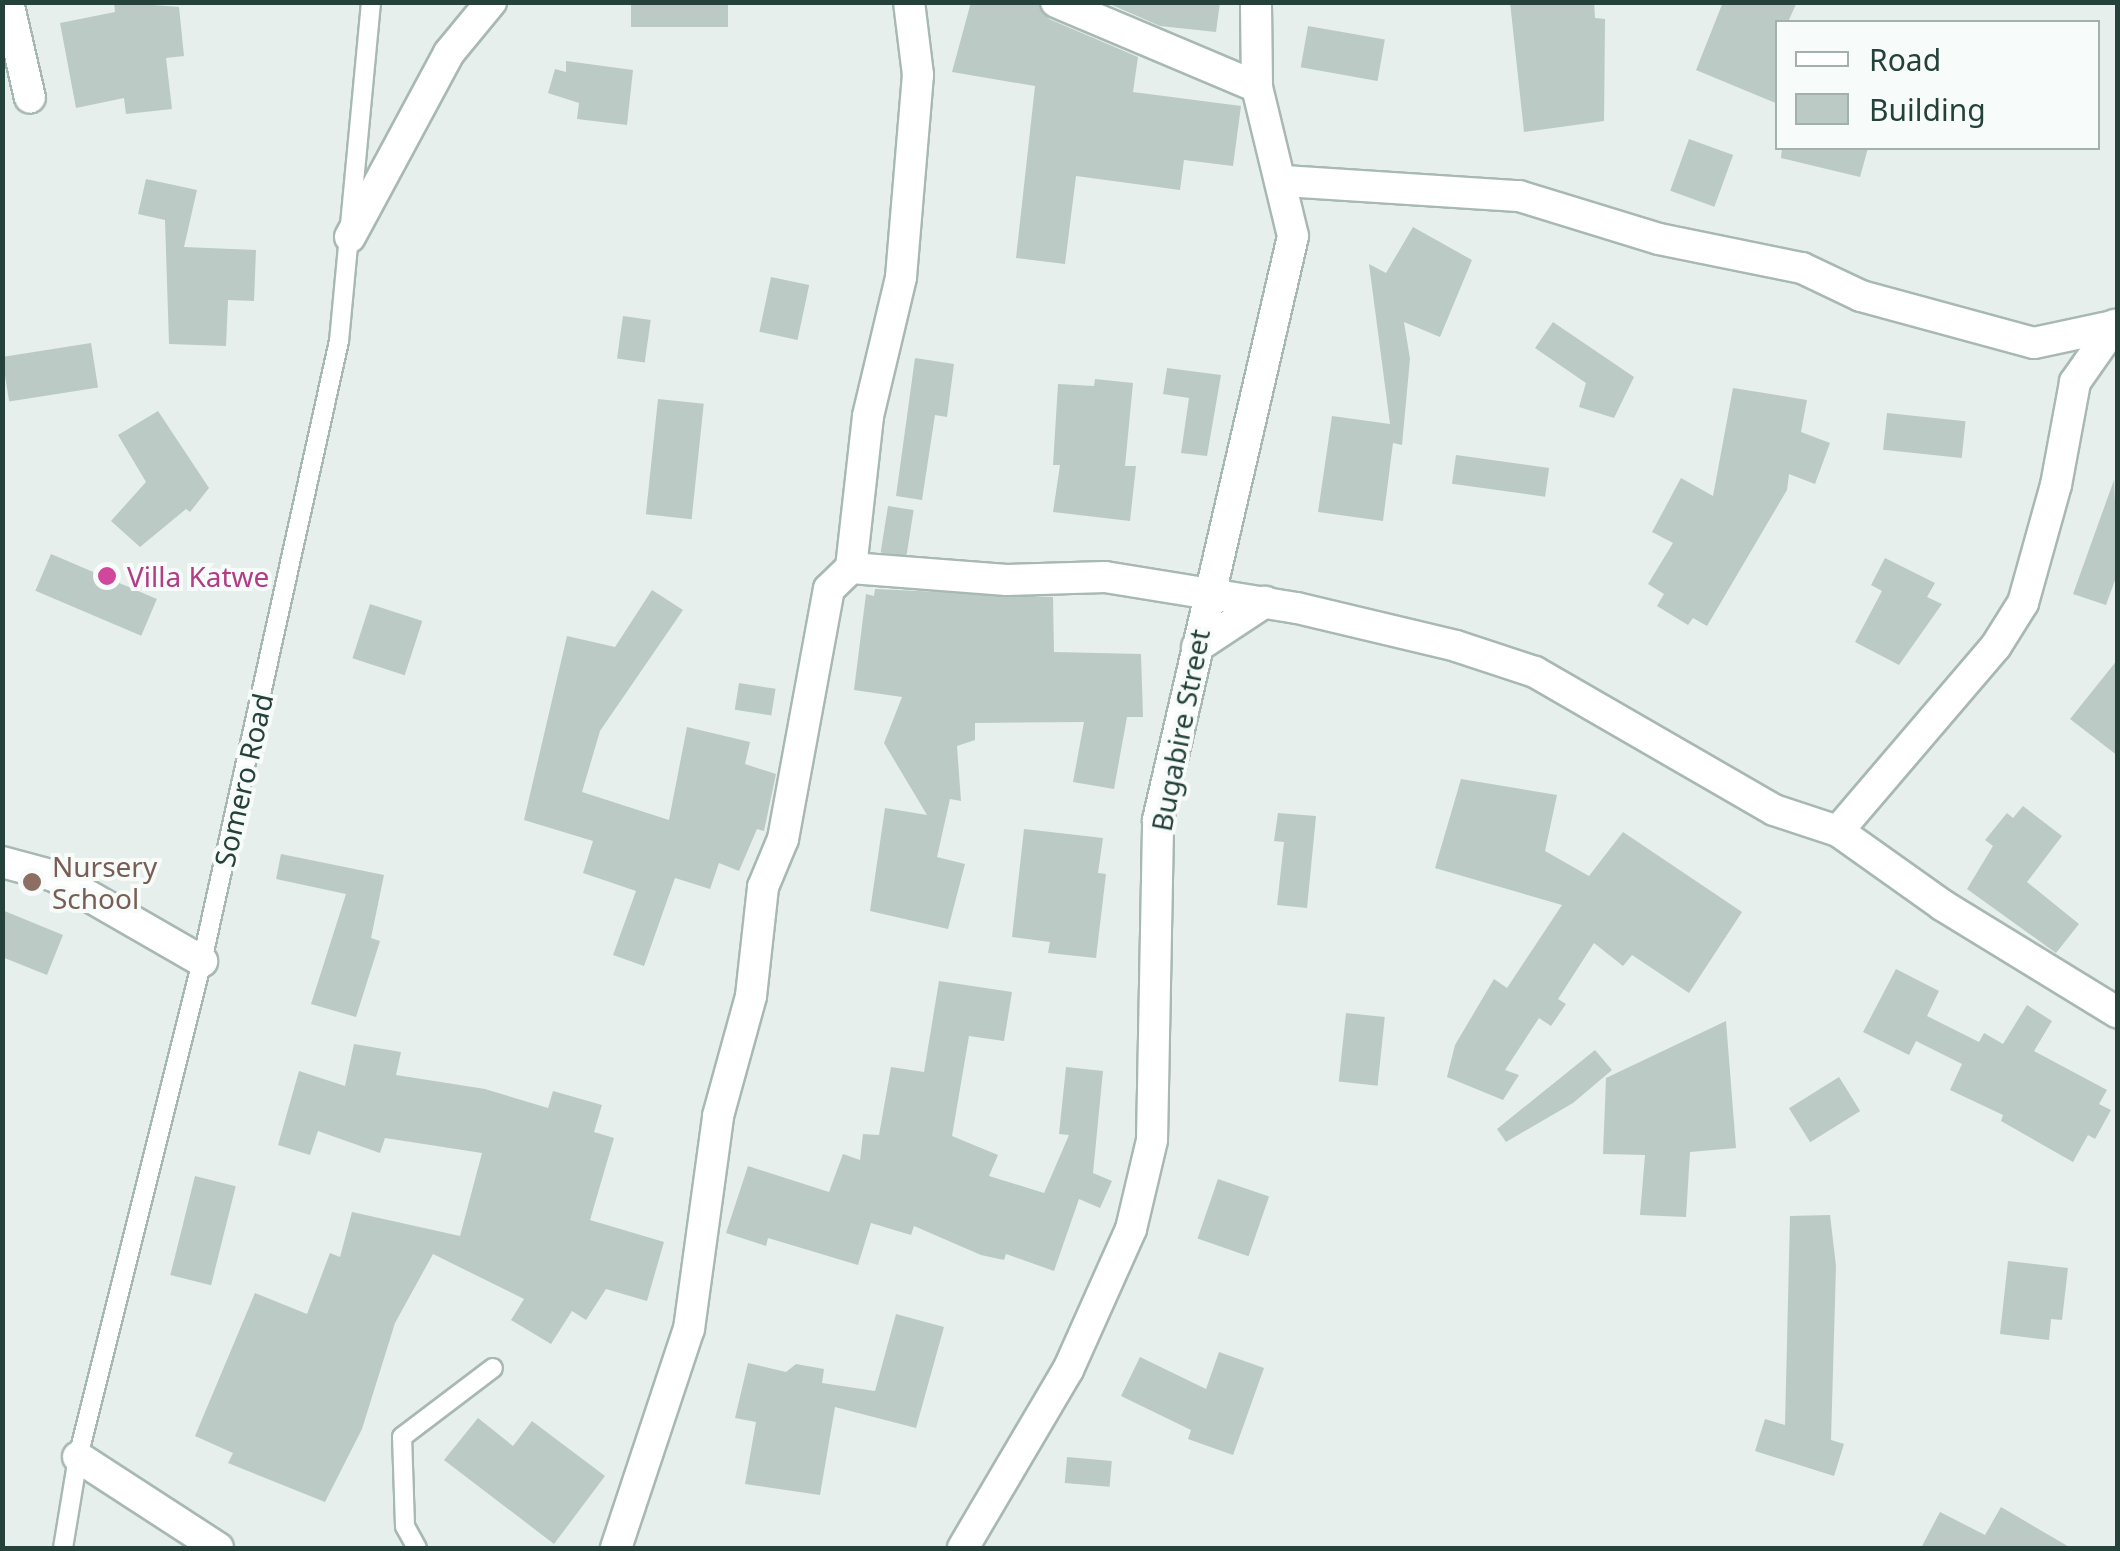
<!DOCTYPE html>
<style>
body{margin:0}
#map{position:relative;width:2120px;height:1551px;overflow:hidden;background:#e6efeb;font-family:"Noto Sans",sans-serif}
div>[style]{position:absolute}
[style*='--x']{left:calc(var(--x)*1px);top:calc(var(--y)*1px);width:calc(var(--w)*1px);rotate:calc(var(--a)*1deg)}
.building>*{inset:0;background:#bbcac4;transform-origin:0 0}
.roads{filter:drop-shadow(2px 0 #a8b8b2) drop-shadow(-2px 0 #a8b8b2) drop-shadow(0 2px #a8b8b2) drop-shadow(0 -2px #a8b8b2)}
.service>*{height:18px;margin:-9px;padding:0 9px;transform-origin:9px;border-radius:9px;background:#fff}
.minor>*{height:30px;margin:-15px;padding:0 15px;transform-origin:15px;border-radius:15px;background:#fff}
.dots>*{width:28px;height:28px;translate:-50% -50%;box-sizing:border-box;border:5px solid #f7fbf9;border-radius:50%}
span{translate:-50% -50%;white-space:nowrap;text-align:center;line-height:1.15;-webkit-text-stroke:8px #f7fbf9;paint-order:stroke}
.hotel-label{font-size:28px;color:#b23c85}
.left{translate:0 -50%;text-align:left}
.street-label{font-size:28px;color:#24423a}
.education-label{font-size:28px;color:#785e54}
.frame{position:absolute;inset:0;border:5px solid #24423a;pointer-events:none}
.legend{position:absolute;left:1775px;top:20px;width:325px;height:130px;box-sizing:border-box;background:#f7fbf9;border:2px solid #a3b1ad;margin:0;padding:12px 18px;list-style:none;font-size:30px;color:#24423a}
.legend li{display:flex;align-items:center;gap:20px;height:50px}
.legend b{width:50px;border:2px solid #a3b1ad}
</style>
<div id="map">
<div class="building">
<i style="clip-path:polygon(114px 2px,179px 7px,184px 56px,166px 58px,172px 109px,126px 114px,124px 98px,76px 108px,60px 23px,115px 12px)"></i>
<i style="left:631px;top:2px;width:97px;height:25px"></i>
<i style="clip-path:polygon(971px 2px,1038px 2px,1049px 19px,1138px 57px,1133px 92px,1241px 106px,1233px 166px,1184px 160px,1180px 190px,1076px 176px,1065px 264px,1016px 258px,1035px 86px,952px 72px)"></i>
<i style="clip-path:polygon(1105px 2px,1220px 2px,1216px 32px,1160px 26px)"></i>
<i style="clip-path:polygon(1510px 2px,1594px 2px,1595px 18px,1605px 19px,1604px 121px,1524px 132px)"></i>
<i style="clip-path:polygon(1723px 2px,1797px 2px,1788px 22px,1778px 22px,1778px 104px,1696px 70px)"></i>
<i style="left:1308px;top:26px;width:78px;height:42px;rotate:10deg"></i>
<i style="clip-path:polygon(566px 61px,633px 70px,627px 125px,577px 119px,579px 103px,548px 93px,555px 69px,566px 72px)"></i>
<i style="left:1689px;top:139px;width:47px;height:55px;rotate:20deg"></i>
<i style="clip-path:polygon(1782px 148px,1868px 148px,1860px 177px,1781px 158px)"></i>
<i style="clip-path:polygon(146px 179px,197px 190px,184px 247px,256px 250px,254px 301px,228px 300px,226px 346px,169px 344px,165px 220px,138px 214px)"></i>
<i style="clip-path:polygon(1413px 227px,1472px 260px,1440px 337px,1404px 322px,1410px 359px,1402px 445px,1393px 443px,1383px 521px,1318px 512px,1332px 416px,1390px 424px,1369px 264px,1386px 273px)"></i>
<i style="left:771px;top:277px;width:39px;height:56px;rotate:12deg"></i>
<i style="left:623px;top:316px;width:28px;height:43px;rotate:8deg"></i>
<i style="clip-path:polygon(1553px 322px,1634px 377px,1614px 418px,1579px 407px,1586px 383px,1535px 348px)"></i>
<i style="left:91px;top:343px;width:45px;height:90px;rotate:81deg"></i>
<i style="clip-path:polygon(915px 358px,954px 364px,947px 417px,935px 415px,922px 500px,896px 496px)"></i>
<i style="clip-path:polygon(1167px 368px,1221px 375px,1207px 456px,1181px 453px,1189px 398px,1163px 394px)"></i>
<i style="clip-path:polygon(1095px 379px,1133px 383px,1125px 466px,1136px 466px,1130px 521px,1053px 512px,1060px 465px,1053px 465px,1058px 384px,1094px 386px)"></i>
<i style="clip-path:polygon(1733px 388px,1807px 400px,1801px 432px,1830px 443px,1815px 484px,1789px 474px,1787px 490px,1707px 626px,1693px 618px,1688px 625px,1657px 606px,1664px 594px,1648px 584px,1673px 543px,1652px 532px,1681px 478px,1713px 496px)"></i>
<i style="left:658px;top:399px;width:46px;height:116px;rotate:6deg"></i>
<i style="clip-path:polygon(158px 411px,209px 488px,190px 512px,186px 509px,140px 547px,111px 521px,146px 482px,118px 435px)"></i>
<i style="left:1887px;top:413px;width:79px;height:37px;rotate:6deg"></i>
<i style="left:1456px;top:455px;width:94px;height:29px;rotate:8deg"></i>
<i style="clip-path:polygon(2114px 480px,2118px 572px,2106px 605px,2073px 594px)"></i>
<i style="left:888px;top:506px;width:26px;height:47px;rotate:9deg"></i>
<i style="left:51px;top:554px;width:115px;height:40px;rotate:23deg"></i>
<i style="clip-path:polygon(1885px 558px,1935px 583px,1927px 597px,1942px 604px,1899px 665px,1855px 642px,1882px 591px,1871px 585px)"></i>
<i style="clip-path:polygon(875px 589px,1053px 597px,1054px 652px,1141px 654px,1143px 717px,1127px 717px,1114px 789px,1073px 782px,1084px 722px,975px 723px,975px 740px,957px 746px,961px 801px,950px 799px,937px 857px,965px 864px,948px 929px,870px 911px,885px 808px,927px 815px,884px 743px,902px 697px,854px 690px,866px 594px,874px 596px)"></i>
<i style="clip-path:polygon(652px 590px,683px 610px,600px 731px,582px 792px,669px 820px,687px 727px,750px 742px,745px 764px,776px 774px,764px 831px,757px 829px,739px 871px,719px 863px,710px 889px,675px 878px,644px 966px,613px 955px,636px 891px,583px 873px,593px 841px,524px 820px,567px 636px,615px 647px)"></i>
<i style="left:370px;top:604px;width:55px;height:57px;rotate:18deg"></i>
<i style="clip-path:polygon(2118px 659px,2118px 756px,2070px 719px)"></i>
<i style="left:739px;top:683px;width:37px;height:27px;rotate:9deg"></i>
<i style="clip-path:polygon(1461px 779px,1557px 795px,1545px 851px,1589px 876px,1623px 832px,1742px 912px,1689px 993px,1632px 955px,1623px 966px,1594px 943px,1558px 999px,1566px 1004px,1551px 1026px,1539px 1018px,1505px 1070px,1519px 1075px,1503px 1100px,1447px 1077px,1455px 1045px,1494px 979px,1507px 988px,1562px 905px,1435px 868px)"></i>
<i style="clip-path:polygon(2023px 806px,2062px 836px,2027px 882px,2079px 924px,2056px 953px,1967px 889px,1993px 846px,1985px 840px,2007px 813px,2013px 818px)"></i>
<i style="clip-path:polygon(1278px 813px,1316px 816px,1307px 908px,1277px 905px,1284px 842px,1274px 841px)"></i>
<i style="clip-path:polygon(1024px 829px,1103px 838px,1098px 873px,1106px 874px,1096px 958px,1048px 953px,1050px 942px,1012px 937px)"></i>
<i style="clip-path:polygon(281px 854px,384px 875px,371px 938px,380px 941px,356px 1017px,311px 1004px,346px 894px,276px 879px)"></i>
<i style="clip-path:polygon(2px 910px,63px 935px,47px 975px,2px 957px)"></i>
<i style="clip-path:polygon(1896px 969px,1939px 991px,1927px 1016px,1979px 1042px,1984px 1033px,2003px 1044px,2027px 1005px,2052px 1021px,2034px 1051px,2107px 1090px,2099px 1104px,2111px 1110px,2095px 1139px,2088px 1135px,2073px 1162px,2001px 1121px,2003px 1115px,1950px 1090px,1962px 1064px,1916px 1041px,1909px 1055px,1863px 1032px)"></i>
<i style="clip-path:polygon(939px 981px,1012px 992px,1004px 1041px,969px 1036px,952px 1136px,998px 1155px,989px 1176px,1044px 1193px,1069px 1135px,1059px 1134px,1066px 1067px,1103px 1071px,1093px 1173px,1112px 1181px,1100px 1208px,1079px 1199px,1054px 1271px,1006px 1254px,1004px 1260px,981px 1255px,914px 1226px,911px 1235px,871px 1223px,858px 1265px,768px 1238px,766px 1246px,726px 1233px,748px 1166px,829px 1192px,843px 1154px,860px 1160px,863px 1134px,879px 1135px,891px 1067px,924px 1072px)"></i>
<i style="left:1346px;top:1013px;width:39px;height:69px;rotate:6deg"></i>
<i style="clip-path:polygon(1726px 1021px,1736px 1148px,1690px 1152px,1686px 1217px,1640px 1215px,1645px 1155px,1603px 1154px,1606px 1078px)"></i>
<i style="clip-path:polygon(354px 1044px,401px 1052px,396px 1075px,485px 1089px,548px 1108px,553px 1091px,602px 1105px,594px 1132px,614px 1138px,590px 1220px,664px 1242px,647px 1301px,606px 1289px,586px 1320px,572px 1311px,551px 1344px,511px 1320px,524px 1299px,433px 1254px,395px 1323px,362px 1429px,325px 1502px,228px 1463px,233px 1453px,195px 1436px,255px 1293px,307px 1314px,330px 1253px,340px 1257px,352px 1212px,460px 1236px,482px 1153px,385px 1138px,380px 1153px,318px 1131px,310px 1155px,278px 1145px,299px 1071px,345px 1086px)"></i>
<i style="clip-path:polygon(1595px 1050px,1612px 1070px,1573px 1103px,1506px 1142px,1497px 1129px)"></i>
<i style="left:1839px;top:1077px;width:40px;height:59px;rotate:58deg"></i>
<i style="left:195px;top:1176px;width:42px;height:102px;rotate:14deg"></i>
<i style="left:1218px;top:1179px;width:54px;height:63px;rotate:19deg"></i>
<i style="clip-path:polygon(1830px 1215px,1836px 1266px,1831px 1440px,1844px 1444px,1834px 1476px,1755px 1451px,1765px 1419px,1785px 1425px,1790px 1216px)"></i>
<i style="clip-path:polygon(2008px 1261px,2068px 1268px,2062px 1320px,2051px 1319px,2049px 1340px,2000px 1334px)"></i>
<i style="clip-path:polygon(896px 1314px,944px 1327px,916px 1428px,835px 1407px,820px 1495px,745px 1484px,756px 1422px,735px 1418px,748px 1363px,786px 1372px,796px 1364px,824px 1369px,822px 1383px,875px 1391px)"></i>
<i style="clip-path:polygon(1219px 1352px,1264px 1368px,1233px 1455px,1188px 1439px,1191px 1430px,1121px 1396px,1140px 1357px,1206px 1389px)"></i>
<i style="clip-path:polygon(478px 1418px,513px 1446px,532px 1421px,605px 1476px,554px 1544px,444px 1460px)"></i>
<i style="left:1067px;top:1457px;width:45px;height:26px;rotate:5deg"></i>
<i style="clip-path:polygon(2001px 1507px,2071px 1548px,1921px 1548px,1940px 1512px,1985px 1535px)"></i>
</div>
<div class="roads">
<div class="service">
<i style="--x:63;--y:1548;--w:92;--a:-80.6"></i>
<i style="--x:78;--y:1457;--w:511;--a:-75.96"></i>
<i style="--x:202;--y:961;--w:635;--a:-77.54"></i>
<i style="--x:339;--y:341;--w:341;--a:-84.6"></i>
<i style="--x:417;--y:1548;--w:25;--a:-119"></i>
<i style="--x:405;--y:1526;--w:89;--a:-91.9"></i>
<i style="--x:402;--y:1437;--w:114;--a:-37.2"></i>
</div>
<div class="minor">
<i style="--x:8;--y:2;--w:98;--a:77.1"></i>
<i style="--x:1056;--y:2;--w:218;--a:22.9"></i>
<i style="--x:1284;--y:181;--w:235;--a:3.7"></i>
<i style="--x:1519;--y:196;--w:146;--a:17.1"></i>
<i style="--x:1659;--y:239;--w:146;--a:11.5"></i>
<i style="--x:1802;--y:268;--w:65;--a:25.4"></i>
<i style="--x:1861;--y:296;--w:179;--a:15.2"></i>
<i style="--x:2034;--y:343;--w:86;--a:-12.1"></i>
<i style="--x:350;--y:237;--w:209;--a:-61.7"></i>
<i style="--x:449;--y:53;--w:66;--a:-50.5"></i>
<i style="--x:851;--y:568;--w:153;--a:-83.6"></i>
<i style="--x:868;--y:416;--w:143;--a:-76.6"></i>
<i style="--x:901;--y:277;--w:203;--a:-85.2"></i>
<i style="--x:918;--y:75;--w:74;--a:-97"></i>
<i style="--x:1197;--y:647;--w:82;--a:-33.5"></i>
<i style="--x:1838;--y:831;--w:128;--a:35.4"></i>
<i style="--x:1942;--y:905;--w:206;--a:31.5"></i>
<i style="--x:2;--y:862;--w:54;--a:15.1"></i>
<i style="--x:54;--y:876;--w:171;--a:29.9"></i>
<i style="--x:78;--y:1457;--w:167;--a:33"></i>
<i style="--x:616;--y:1548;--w:231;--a:-71.6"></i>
<i style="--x:689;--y:1329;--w:215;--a:-82.2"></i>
<i style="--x:718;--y:1116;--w:124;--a:-74.6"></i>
<i style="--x:751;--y:996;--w:110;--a:-83.7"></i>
<i style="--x:763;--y:887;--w:52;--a:-67.4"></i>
<i style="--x:783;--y:839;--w:254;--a:-79.6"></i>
<i style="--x:829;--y:589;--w:30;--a:-44"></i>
<i style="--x:851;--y:568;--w:156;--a:4.4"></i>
<i style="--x:1007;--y:580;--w:98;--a:-1.8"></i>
<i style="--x:1105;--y:577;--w:194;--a:9.2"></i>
<i style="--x:1297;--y:608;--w:163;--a:13.4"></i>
<i style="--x:1456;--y:646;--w:83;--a:18.2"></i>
<i style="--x:1535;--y:672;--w:276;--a:30"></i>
<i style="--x:1774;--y:810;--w:67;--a:18.2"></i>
<i style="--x:1838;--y:831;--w:243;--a:-49.5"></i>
<i style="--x:1996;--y:646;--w:51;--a:-57.9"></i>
<i style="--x:2023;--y:603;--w:123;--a:-74.4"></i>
<i style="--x:2056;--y:485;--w:105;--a:-79.5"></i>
<i style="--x:2075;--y:382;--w:70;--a:-54.9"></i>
<i style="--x:963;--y:1548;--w:207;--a:-59.5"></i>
<i style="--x:1068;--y:1370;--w:154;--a:-65.9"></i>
<i style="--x:1131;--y:1229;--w:91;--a:-76.7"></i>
<i style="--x:1152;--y:1140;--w:320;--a:-88.9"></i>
<i style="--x:1158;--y:820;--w:599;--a:-76.98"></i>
<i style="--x:1293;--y:236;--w:153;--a:-103.6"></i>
<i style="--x:1257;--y:87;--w:85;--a:-90.7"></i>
</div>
</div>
<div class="dots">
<i style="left:107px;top:576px;background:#d1479c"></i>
<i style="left:32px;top:882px;background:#8d6e63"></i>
</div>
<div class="hotel-label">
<span class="left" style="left:127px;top:576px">Villa Katwe</span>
</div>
<div class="street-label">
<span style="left:1180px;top:730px;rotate:-79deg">Bugabire Street</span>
<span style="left:243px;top:780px;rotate:-77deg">Somero Road</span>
</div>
<div class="education-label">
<span class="left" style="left:52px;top:882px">Nursery<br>School</span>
</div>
<div class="frame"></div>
<ul class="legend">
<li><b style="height:12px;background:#fff"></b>Road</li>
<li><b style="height:28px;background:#bbcac4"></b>Building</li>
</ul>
</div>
